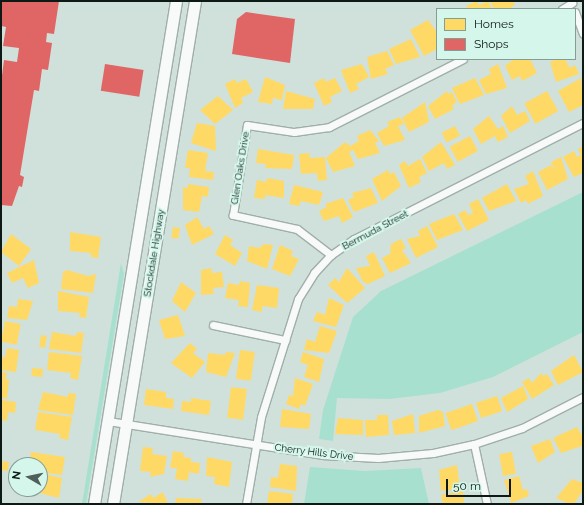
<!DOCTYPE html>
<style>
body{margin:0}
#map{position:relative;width:584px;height:505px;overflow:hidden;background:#d0e1db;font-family:Raleway,sans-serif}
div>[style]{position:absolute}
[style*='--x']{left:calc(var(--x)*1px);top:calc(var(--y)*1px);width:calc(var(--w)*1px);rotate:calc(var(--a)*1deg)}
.green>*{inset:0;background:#a7e0cf}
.homes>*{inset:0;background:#ffd966;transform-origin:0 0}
.shops>*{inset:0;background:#e06666;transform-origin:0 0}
.roads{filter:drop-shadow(1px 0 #a0aea9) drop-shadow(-1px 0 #a0aea9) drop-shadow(0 1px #a0aea9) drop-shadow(0 -1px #a0aea9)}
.minor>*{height:7px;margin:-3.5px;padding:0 3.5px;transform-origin:3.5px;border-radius:3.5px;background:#f8fafa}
.primary>*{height:11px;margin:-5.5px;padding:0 5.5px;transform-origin:5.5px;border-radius:5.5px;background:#f8fafa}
span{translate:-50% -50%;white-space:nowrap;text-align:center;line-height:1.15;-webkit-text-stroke:4px #d5f7eb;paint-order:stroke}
.street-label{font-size:10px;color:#0d1915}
.frame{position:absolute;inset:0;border:2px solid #0d1915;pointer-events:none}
.legend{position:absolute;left:436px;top:8px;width:140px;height:52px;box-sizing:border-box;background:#d5f7eb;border:1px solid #859e95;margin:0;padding:5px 7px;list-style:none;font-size:12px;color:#0d1915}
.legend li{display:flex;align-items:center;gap:8px;height:20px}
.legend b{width:20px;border:1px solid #859e95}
.north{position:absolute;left:8px;top:457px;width:40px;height:40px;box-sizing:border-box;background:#d5f7eb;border:1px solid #859e95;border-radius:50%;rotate:279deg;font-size:11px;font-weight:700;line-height:16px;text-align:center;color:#0d1915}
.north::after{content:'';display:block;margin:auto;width:14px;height:18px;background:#515f5a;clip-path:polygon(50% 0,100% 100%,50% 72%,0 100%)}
.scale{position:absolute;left:446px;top:479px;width:65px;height:18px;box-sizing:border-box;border:2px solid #0d1915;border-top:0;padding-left:5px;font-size:12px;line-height:14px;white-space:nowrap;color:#0d1915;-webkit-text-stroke:3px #d5f7eb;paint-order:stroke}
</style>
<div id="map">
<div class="green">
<i style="clip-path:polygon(583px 192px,583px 332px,493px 377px,440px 393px,389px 399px,337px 398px,333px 441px,319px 439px,323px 410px,353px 317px,381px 291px)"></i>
<i style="clip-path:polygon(121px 263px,124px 274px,86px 504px,82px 504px)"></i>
<i style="clip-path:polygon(310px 467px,365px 471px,421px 468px,429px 504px,304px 504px)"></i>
</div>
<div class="homes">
<i style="clip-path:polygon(477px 1px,479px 5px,488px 1px,492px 9px,468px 9px,466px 6px)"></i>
<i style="clip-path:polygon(490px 1px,513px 1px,515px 4px,510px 9px,494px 9px)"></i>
<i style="clip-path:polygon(428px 20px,437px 32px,437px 49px,424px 56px,410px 30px)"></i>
<i style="clip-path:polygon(411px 39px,420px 57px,396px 64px,389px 49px)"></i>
<i style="clip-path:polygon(387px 51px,394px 65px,385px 69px,388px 74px,371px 79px,367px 57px)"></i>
<i style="clip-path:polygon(514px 59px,530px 59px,537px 73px,522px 81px,520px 76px,512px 80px,505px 66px)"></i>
<i style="clip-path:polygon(557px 59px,565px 59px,570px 68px,575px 65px,579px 74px,556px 82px,550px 62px)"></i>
<i style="clip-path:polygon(362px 64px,369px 77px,356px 84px,359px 89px,350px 93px,341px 70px)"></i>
<i style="clip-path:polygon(498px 64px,507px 88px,486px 94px,479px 80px,491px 74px,489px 69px)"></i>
<i style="clip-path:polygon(265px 77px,285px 85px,282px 100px,273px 98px,272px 104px,258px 102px)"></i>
<i style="clip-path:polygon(324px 78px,326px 82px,335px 78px,342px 91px,330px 97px,332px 102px,324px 106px,314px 83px)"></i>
<i style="clip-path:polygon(475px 78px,484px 95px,460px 104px,452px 88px)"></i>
<i style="clip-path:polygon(581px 78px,583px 105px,569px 112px,558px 91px)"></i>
<i style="clip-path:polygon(235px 79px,237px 83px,246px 79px,253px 92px,241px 98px,243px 103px,235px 108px,225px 84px)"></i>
<i style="clip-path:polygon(286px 91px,315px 99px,313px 109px,283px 109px)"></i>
<i style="clip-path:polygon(447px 91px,448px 94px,452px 92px,457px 102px,452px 105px,454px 109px,435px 119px,428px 106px)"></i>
<i style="left:547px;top:91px;width:23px;height:26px;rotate:61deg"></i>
<i style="clip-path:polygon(218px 96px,233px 110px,215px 124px,200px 110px)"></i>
<i style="clip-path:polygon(425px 102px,429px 122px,409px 132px,402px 118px)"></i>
<i style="clip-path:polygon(512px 106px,517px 115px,525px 111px,530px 121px,510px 133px,501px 116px)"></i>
<i style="clip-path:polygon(489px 116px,498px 129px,503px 126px,508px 137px,498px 142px,495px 136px,481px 144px,473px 129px)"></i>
<i style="clip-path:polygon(400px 117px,404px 124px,398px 126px,405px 140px,384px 146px,377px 133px,389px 126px,387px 122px)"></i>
<i style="clip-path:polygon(197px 123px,215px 126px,216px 151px,191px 143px)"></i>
<i style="left:455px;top:126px;width:11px;height:15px;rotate:63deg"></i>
<i style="clip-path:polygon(370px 130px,379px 141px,375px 143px,380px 153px,358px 159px,353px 150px,349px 152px,355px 166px,333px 172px,326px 158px,345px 142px,350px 146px,359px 141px,357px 136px)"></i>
<i style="left:470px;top:136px;width:17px;height:23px;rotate:62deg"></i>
<i style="clip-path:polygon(441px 142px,455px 165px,447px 169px,444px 163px,429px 171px,422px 157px)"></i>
<i style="clip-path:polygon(583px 146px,583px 173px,574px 177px,563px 157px,574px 151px,577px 157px,581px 155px,578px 149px)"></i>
<i style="clip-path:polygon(258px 149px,294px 155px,292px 169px,265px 168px,266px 164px,256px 163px)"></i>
<i style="clip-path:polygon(188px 150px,208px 153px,205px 171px,214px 172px,213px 180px,189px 177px,190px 168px,185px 168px)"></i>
<i style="clip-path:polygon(309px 153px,310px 158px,325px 157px,327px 180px,318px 181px,317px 173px,301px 174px,299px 154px)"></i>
<i style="clip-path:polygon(561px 157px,568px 179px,547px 190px,538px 172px,551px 165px,555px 170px,551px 162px)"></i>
<i style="clip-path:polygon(420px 159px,427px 173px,419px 177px,421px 182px,409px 188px,399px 165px,405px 161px,408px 166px)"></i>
<i style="clip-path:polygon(388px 170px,390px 174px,394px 172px,401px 186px,382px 201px,372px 179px)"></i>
<i style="clip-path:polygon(533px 171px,543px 196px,528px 204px,526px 200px,521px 203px,514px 189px,529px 184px,525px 176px)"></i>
<i style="clip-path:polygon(267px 178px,284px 181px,284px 198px,265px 195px,265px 199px,254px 198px,257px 180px,267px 182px)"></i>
<i style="clip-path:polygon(188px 184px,209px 187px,208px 197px,202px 196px,199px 212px,183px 210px,183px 187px,188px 188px)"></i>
<i style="clip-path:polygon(507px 184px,516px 201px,489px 211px,482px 198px)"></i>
<i style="clip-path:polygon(294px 185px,323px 192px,319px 205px,301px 201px,299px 206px,289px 204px)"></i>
<i style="clip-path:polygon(371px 188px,378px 203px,354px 212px,348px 200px,354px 197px,352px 193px)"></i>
<i style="clip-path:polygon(343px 198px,353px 217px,342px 223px,339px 216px,324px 221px,319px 211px,327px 207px,325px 204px)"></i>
<i style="clip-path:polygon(478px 199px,489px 220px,467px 231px,458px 214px,465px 210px,468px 215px,473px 213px,469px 204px)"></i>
<i style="clip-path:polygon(454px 214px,463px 230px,437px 240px,429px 224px)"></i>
<i style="clip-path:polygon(197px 217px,204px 229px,209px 226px,214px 234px,192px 245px,185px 225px)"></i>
<i style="clip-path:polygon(427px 226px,438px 247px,416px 258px,407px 239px,420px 236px,418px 231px)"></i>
<i style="left:173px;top:227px;width:7px;height:11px;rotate:8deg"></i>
<i style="clip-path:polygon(70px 232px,101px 237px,98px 258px,91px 257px,91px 253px,70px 251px)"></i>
<i style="clip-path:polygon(11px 234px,31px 249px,19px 266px,1px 252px)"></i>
<i style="clip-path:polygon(225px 235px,233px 240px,230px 245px,242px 253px,235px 266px,215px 254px)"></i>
<i style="clip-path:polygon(401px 239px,406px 248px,402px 250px,411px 263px,390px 273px,382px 258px,390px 254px,391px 244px)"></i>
<i style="clip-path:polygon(264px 244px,273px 245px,267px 269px,247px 261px,249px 246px,259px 248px)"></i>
<i style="clip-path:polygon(280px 245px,293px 251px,291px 256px,299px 259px,290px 276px,272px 269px)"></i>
<i style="clip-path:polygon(374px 252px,385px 276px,368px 284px,363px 282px,356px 268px,370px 266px,366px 256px)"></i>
<i style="clip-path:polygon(34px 260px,39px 283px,28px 288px,23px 278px,12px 283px,7px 273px)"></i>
<i style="clip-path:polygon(211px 268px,212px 273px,222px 272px,224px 287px,213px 288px,214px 294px,201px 295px,201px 270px)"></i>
<i style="clip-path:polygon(347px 268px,365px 288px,347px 303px,328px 285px,335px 278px,339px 282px)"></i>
<i style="clip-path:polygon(67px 270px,88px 276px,96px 274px,93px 293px,61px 289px,63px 272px)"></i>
<i style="clip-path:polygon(240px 281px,250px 283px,248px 307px,238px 306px,239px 300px,225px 298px,228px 283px,239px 285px)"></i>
<i style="clip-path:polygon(181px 282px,196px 293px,185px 312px,172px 301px)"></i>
<i style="clip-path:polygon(257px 285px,279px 288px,277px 308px,262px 306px,262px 312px,252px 310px)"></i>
<i style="clip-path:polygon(58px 291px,89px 297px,86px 318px,79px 317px,80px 313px,58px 311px)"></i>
<i style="clip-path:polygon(329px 298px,344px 305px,336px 327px,313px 321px,317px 312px,325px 315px)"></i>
<i style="clip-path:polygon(18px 299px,33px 301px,27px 320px,7px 318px,9px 306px,17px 307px)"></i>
<i style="clip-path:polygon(178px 315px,185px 336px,165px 339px,159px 320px)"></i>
<i style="left:5px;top:321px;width:16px;height:21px;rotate:11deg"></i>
<i style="clip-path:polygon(320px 326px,337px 331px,329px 353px,304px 350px,307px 339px,315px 342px)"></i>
<i style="clip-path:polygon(52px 332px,76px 336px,77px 332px,84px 333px,81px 353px,49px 349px)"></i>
<i style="left:41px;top:335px;width:6px;height:12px;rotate:9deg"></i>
<i style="clip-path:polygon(190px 343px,197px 349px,193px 353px,205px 362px,192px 378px,171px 363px)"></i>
<i style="clip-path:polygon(7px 348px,19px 350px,16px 372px,1px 370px,1px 357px,5px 357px)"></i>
<i style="left:240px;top:350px;width:15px;height:29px;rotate:8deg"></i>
<i style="clip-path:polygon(49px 352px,82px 356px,78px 380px,70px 378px,71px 373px,47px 370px)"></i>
<i style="clip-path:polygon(226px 352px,235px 353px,226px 377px,206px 372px,208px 353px,225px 355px)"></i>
<i style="clip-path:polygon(303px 352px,324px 359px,319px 382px,304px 377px,308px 365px,300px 362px)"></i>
<i style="clip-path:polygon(574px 355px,583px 372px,558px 385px,551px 371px)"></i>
<i style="left:32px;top:368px;width:11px;height:8px;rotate:5deg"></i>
<i style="clip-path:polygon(1px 372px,7px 373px,6px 379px,9px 380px,7px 399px,1px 398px)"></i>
<i style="clip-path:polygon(541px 373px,543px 376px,547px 374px,554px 385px,532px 399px,522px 382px,529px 378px,532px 383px)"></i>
<i style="clip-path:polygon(295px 378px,313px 384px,305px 406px,301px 404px,299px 409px,286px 404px,289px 395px,293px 396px)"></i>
<i style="clip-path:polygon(523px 386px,528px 399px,507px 412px,501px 398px)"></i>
<i style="left:231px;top:387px;width:16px;height:31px;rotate:7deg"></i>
<i style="clip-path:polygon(146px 389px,166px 392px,166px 398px,174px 399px,173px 409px,144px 405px)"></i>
<i style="clip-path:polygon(43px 392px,68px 397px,68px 393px,76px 394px,73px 415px,38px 410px)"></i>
<i style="left:497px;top:396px;width:16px;height:22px;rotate:72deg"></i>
<i style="clip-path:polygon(191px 398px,211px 401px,209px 415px,181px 411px,182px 401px,191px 402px)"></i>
<i style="clip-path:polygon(1px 400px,16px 402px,15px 413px,8px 412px,7px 421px,1px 420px)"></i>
<i style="left:472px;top:404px;width:18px;height:28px;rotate:71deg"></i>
<i style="clip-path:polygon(282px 409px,311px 414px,309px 429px,280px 427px)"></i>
<i style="clip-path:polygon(438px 410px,443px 412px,445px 426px,419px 433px,419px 416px)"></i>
<i style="clip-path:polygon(38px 412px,72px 417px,68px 440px,59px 438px,60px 434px,35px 430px)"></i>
<i style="clip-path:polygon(413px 414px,415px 433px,394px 435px,392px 421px)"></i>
<i style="clip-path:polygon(377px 415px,388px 415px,389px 435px,366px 437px,365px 420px,377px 420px)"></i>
<i style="clip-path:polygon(338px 418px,363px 420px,363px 435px,335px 434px)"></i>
<i style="clip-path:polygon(577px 427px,583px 437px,582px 446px,561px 453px,553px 438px)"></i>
<i style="clip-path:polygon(550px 439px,555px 452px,538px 463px,531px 446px)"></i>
<i style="clip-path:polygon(143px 447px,153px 448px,152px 454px,167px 456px,164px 474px,150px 477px,151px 472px,140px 471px)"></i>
<i style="clip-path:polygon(173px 451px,184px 453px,183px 457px,191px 458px,191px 462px,200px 463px,199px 474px,189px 472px,188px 481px,175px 479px,177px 468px,170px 468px)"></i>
<i style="clip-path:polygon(31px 452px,65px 457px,62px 475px,40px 472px,40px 465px,29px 465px)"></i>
<i style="left:512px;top:452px;width:22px;height:13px;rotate:80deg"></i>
<i style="clip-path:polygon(207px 457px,232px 462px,229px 487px,214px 484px,215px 477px,206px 476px)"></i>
<i style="clip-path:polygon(1px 461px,9px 462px,8px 471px,1px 470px)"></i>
<i style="clip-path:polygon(280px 464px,297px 466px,296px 491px,270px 487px,271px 477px,278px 478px)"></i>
<i style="clip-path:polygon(457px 465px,460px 489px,441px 491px,439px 470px)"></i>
<i style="clip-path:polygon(40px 473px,62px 478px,59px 498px,27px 490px,40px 489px)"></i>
<i style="clip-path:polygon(519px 476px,523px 490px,527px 489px,529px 496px,511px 503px,504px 480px)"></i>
<i style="clip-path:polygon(572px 479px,583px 483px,583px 490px,574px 504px,570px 504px,556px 498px)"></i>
<i style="clip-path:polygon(269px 491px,293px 494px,292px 504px,267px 504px)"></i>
<i style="clip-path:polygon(463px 491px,464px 504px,443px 504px,441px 495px)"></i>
<i style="clip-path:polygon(163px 492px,168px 504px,138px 502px,151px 494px,153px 498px)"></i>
<i style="clip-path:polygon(176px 498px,202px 499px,201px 504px,175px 504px)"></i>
</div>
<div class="shops">
<i style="clip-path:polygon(1px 1px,59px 1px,54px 34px,47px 33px,46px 42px,52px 43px,48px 70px,42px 69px,39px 91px,34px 90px,20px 175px,24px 177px,22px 187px,19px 186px,12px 206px,1px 205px,1px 83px,4px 60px,17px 62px,19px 48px,3px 46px,6px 27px,1px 26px)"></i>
<i style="clip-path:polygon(246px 12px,295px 19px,290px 63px,232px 54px,237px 19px)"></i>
<i style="left:105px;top:64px;width:39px;height:27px;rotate:9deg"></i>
</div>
<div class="roads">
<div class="minor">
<i style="--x:562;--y:9;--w:12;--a:-31"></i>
<i style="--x:575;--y:12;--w:23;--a:70"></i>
<i style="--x:331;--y:255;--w:43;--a:-142.6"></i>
<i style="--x:297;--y:229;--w:66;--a:-167.7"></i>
<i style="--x:233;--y:215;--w:91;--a:-81.2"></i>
<i style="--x:247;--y:125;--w:48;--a:8.5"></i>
<i style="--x:294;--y:132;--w:35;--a:-8"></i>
<i style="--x:329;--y:127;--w:150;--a:-26.9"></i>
<i style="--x:213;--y:325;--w:74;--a:11.8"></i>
<i style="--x:108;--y:421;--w:218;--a:9"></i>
<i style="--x:323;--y:455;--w:55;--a:3.1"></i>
<i style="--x:378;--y:458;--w:55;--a:-5.2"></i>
<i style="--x:433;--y:453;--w:42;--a:-12.4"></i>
<i style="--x:474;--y:444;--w:51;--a:-18.4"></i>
<i style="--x:522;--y:428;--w:68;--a:-26.9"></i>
<i style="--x:474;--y:444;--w:61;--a:77.8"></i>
<i style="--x:246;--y:504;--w:88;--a:-80.2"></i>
<i style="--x:261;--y:417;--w:124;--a:-72.6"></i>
<i style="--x:298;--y:299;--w:31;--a:-58"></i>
<i style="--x:314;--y:273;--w:25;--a:-47"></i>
<i style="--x:331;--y:255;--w:28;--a:-35"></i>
<i style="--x:354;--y:239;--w:257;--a:-26.9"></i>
</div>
<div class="primary">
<i style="--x:94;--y:504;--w:510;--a:-80.74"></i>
<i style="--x:113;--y:504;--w:510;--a:-80.74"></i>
</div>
</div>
<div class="street-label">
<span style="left:240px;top:168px;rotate:-81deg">Glen Oaks Drive</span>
<span style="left:375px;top:230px;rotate:-28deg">Bermuda Street</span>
<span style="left:154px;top:253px;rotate:-81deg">Stockdale Highway</span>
<span style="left:314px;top:452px;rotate:7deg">Cherry Hills Drive</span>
</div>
<div class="frame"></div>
<ul class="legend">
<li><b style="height:11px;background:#ffd966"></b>Homes</li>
<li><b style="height:11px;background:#e06666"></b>Shops</li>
</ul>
<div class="north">N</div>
<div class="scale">50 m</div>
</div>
